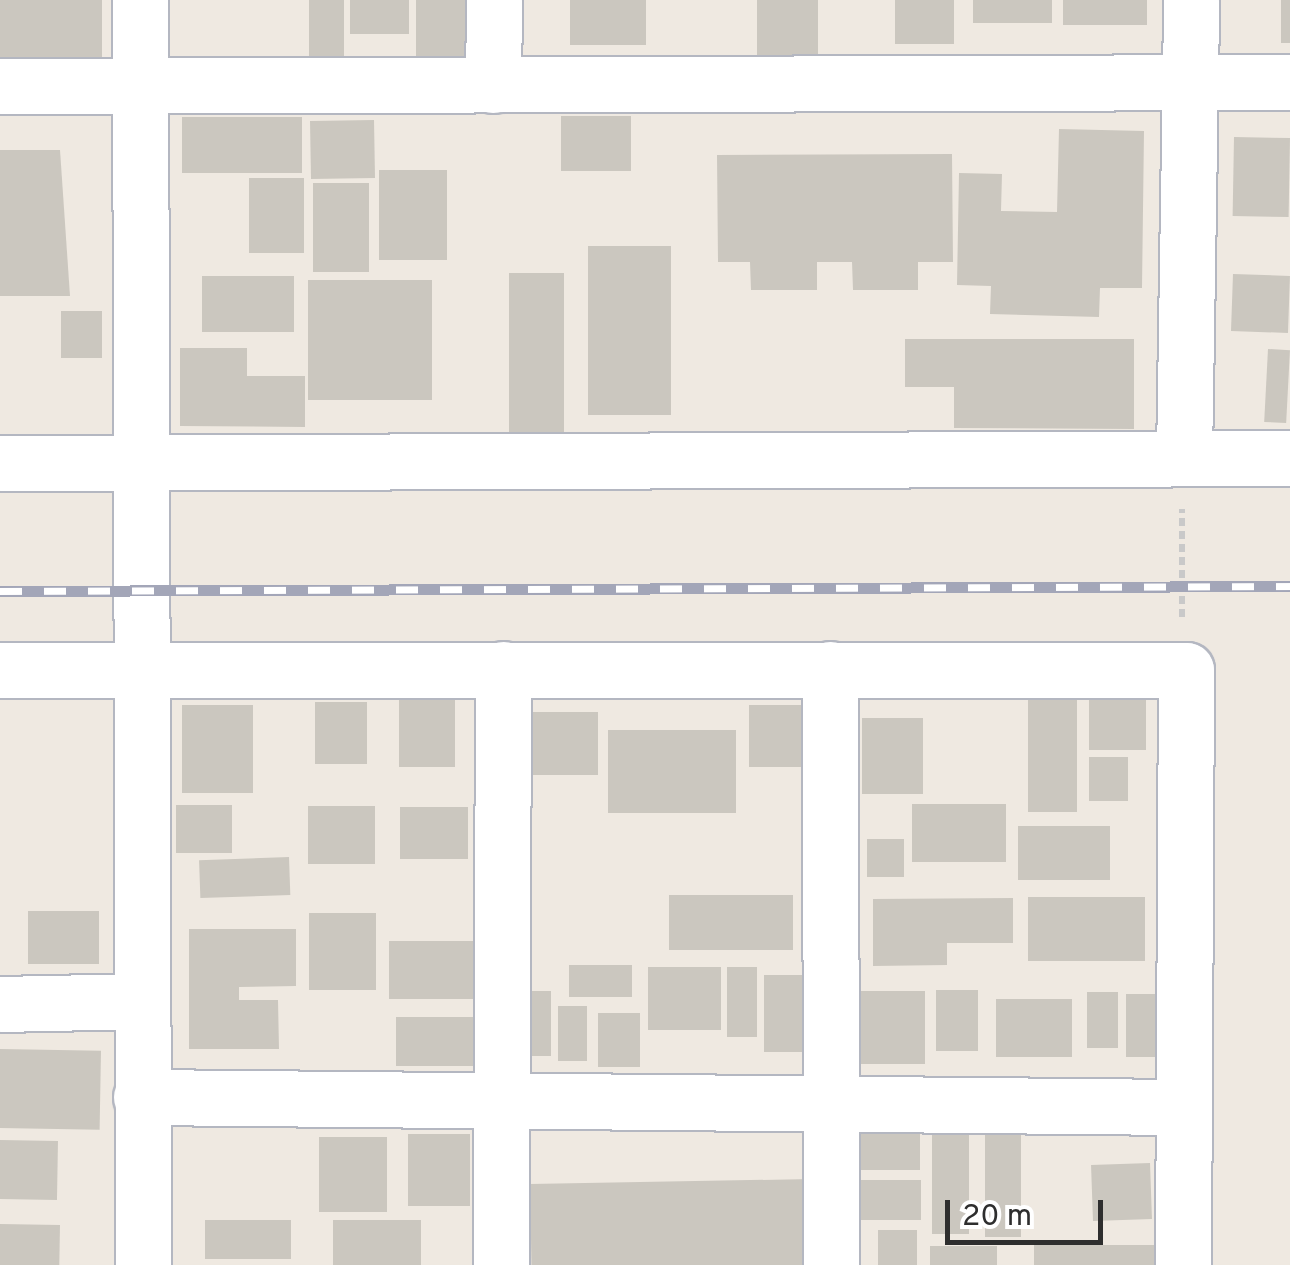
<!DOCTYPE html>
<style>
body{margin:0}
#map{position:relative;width:1290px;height:1265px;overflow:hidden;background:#efe9e1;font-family:Overpass,sans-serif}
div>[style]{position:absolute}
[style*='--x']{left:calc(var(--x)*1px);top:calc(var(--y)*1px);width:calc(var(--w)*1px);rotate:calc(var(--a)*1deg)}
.building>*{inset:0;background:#cbc7bf;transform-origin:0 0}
.path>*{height:6px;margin-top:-3px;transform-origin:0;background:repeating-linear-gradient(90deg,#c9c9c9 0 8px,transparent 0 13px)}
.roads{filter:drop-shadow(2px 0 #b4b7c1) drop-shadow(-2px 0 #b4b7c1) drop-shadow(0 2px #b4b7c1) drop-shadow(0 -2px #b4b7c1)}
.minor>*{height:55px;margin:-27.5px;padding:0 27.5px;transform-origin:27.5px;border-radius:27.5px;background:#fff}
.rail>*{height:11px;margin-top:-5.5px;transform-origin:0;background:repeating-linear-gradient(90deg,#fff 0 22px,#a3a6b8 0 44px);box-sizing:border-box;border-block:2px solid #a3a6b8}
span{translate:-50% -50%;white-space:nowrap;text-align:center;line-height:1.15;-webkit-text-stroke:8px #fff;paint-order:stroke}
.scale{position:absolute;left:945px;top:1200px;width:158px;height:45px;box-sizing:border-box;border:5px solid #2e2e2e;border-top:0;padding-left:12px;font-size:30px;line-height:35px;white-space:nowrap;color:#2e2e2e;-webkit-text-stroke:8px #fff;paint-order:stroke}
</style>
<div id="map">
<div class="building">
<i style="left:0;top:0;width:102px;height:60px"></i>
<i style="left:309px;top:0;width:35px;height:59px"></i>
<i style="left:350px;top:0;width:59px;height:34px"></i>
<i style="left:416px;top:0;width:57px;height:56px"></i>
<i style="left:570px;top:0;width:76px;height:45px"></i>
<i style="left:757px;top:0;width:61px;height:55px"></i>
<i style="left:895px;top:0;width:59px;height:44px"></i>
<i style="left:973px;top:0;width:79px;height:23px"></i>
<i style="left:1063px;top:0;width:84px;height:25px"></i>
<i style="left:1281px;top:0;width:9px;height:43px"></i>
<i style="left:561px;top:116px;width:70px;height:55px"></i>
<i style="left:302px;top:117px;width:56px;height:120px;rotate:90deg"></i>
<i style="left:374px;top:120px;width:58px;height:64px;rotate:89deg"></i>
<i style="clip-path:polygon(1059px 129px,1144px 131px,1142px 288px,1100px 288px,1099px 317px,990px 314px,991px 286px,957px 285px,959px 173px,1002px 174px,1001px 211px,1057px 212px)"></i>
<i style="left:1234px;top:137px;width:56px;height:79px;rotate:1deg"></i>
<i style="clip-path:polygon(0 150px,60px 150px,70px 296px,0 296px)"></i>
<i style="clip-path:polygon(952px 154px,953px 262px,918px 262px,918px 290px,853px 290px,852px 262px,817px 262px,817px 290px,751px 290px,750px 262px,718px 262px,717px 155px)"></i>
<i style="left:379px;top:170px;width:68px;height:90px"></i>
<i style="left:249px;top:178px;width:55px;height:75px"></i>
<i style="left:313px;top:183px;width:56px;height:89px"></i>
<i style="left:588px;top:246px;width:83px;height:169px"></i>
<i style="left:509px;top:273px;width:55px;height:174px"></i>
<i style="left:1233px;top:274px;width:57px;height:57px;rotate:2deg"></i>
<i style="left:202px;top:276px;width:92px;height:56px"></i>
<i style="left:432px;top:280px;width:120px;height:124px;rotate:90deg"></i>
<i style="left:61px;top:311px;width:41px;height:47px"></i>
<i style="clip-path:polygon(905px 339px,1134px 339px,1134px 429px,954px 428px,954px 387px,905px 387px)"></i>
<i style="clip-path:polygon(180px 348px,247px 348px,247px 376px,305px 376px,305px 427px,180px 426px)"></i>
<i style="left:1268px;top:349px;width:22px;height:73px;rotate:3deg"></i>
<i style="left:399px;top:699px;width:56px;height:68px"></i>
<i style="left:1028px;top:699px;width:49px;height:113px"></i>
<i style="left:1089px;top:700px;width:57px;height:50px"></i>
<i style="left:315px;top:702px;width:52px;height:62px"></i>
<i style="left:182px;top:705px;width:71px;height:88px"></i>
<i style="left:749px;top:705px;width:65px;height:62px"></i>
<i style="left:527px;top:712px;width:71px;height:63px"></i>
<i style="left:923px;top:718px;width:76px;height:61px;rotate:90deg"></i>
<i style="left:608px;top:730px;width:128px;height:83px"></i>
<i style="left:1128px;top:757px;width:44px;height:39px;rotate:90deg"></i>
<i style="left:912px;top:804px;width:94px;height:58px"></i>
<i style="left:176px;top:805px;width:56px;height:48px"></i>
<i style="left:375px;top:806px;width:58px;height:67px;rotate:90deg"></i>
<i style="left:400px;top:807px;width:68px;height:52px"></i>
<i style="left:1110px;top:826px;width:54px;height:92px;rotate:90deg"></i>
<i style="left:904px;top:839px;width:38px;height:37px;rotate:90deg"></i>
<i style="left:289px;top:857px;width:38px;height:90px;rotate:88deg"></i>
<i style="left:669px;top:895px;width:124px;height:55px"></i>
<i style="left:1028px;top:897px;width:117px;height:64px"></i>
<i style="clip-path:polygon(1013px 898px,1013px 943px,947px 943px,947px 965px,873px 966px,873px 899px)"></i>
<i style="left:28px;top:911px;width:71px;height:53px"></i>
<i style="left:309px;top:913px;width:67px;height:77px"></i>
<i style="clip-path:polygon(189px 929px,296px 929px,296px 986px,239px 987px,239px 1000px,278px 1000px,279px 1049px,189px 1049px)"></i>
<i style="left:490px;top:941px;width:58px;height:101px;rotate:90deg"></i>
<i style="left:569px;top:965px;width:63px;height:32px"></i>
<i style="left:648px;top:967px;width:73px;height:63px"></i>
<i style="left:727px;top:967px;width:30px;height:70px"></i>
<i style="left:764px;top:975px;width:54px;height:77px"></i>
<i style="left:936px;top:990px;width:42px;height:61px"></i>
<i style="left:523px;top:991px;width:28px;height:65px"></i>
<i style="left:861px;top:991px;width:64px;height:73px"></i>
<i style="left:1118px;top:992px;width:56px;height:31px;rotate:90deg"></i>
<i style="left:1126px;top:994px;width:37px;height:63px"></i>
<i style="left:996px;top:999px;width:76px;height:58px"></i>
<i style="left:587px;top:1006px;width:55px;height:29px;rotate:90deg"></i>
<i style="left:598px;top:1013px;width:42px;height:54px"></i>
<i style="left:396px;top:1017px;width:91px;height:49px"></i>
<i style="left:0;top:1049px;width:101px;height:79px;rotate:1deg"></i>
<i style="left:985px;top:1132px;width:36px;height:105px"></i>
<i style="left:856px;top:1133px;width:64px;height:37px"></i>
<i style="left:408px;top:1134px;width:62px;height:72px"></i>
<i style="left:932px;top:1134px;width:37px;height:100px"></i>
<i style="left:319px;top:1137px;width:68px;height:75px"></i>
<i style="left:0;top:1140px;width:58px;height:59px;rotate:1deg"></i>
<i style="left:1150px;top:1163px;width:56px;height:59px;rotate:88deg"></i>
<i style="left:813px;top:1179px;width:86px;height:283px;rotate:89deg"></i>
<i style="left:858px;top:1180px;width:63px;height:40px"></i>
<i style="left:205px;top:1220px;width:86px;height:39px"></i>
<i style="left:333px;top:1220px;width:88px;height:45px"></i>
<i style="left:0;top:1224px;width:60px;height:41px;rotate:1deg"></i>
<i style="left:917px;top:1230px;width:35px;height:39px;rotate:90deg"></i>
<i style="left:1034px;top:1245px;width:120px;height:20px"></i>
<i style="left:930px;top:1246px;width:67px;height:19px"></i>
</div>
<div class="path">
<i style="--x:1182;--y:617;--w:108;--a:-90"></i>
</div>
<div class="roads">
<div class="minor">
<i style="--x:140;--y:0;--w:1265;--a:89.86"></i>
<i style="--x:493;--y:85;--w:85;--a:-89.3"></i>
<i style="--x:0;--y:86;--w:1290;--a:-0.18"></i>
<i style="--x:1184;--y:458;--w:458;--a:-89.1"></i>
<i style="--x:0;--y:463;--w:1290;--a:-0.22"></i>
<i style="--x:830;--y:669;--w:596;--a:89.9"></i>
<i style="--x:0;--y:670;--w:1186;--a:0"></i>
<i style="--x:1186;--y:670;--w:595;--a:90.29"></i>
<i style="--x:0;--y:1004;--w:141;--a:-1.2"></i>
<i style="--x:141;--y:1097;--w:1042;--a:0.55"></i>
<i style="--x:501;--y:1265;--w:596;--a:-89.81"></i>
</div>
</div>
<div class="rail">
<i style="--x:0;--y:591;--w:1290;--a:-0.22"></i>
</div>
<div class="scale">20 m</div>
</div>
